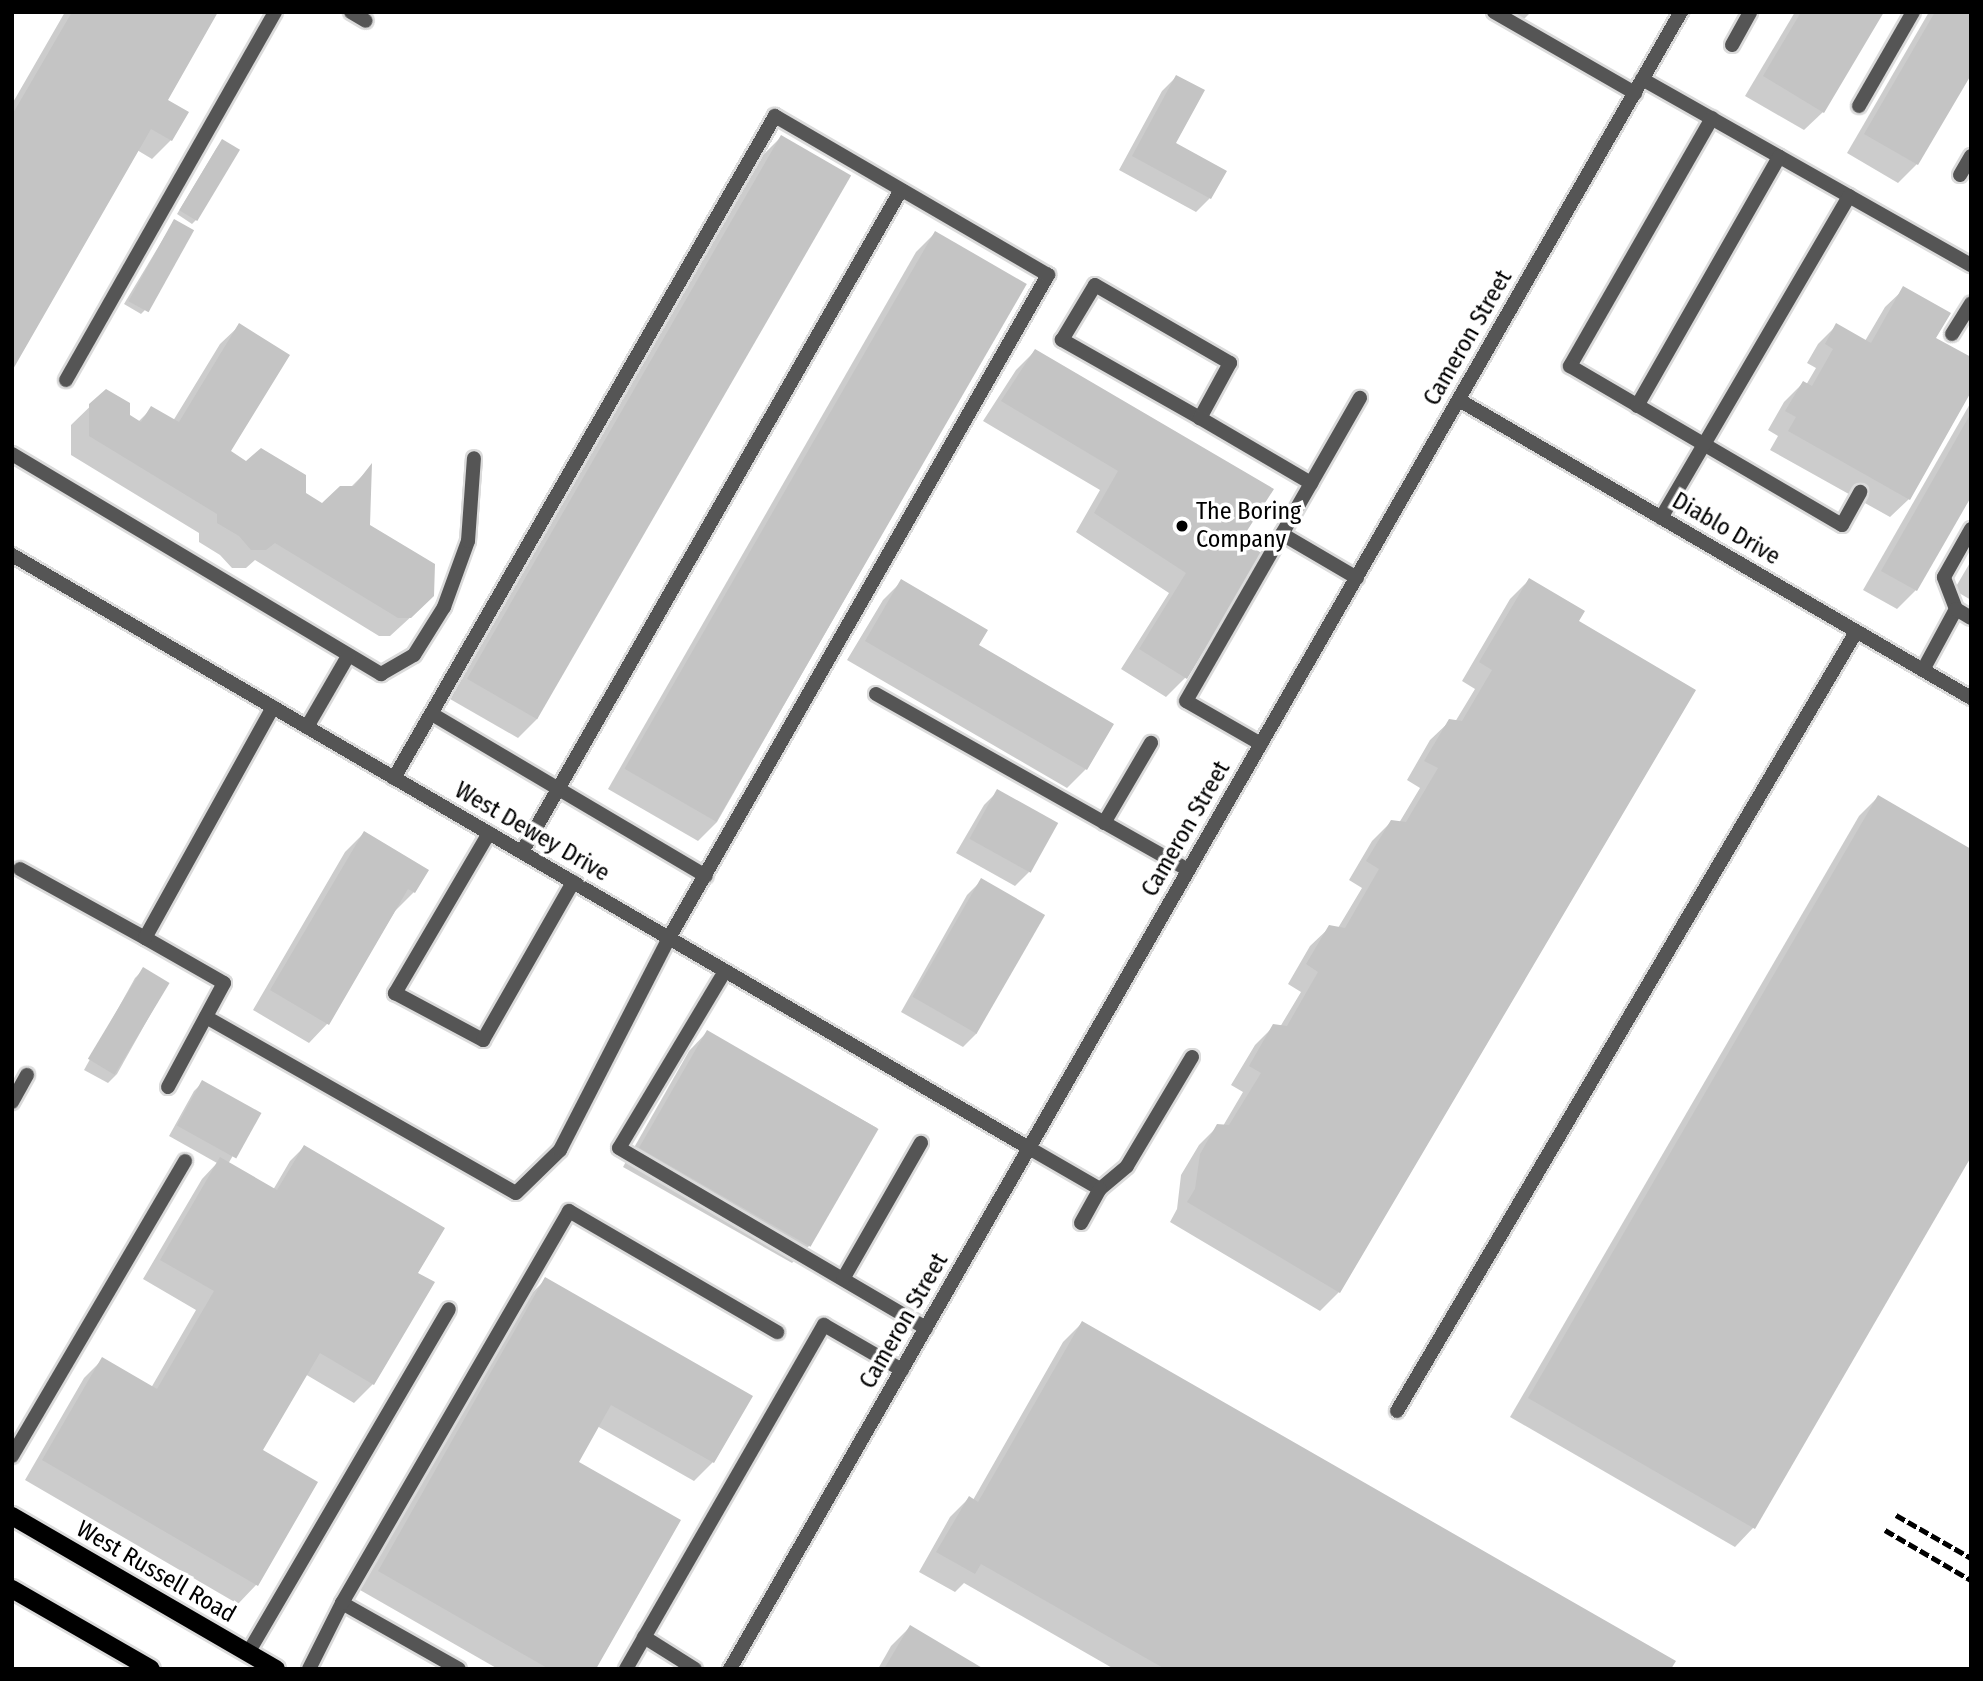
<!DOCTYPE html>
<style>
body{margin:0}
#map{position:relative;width:1983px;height:1681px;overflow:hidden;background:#fff;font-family:"Fira Sans Condensed",sans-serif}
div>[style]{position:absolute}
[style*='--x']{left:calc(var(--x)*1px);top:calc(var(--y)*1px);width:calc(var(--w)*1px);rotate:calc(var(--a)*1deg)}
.shadow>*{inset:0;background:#0003}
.building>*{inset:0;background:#c4c4c4;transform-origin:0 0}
.roads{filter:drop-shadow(2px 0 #dbdbdb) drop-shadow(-2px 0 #dbdbdb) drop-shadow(0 2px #dbdbdb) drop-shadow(0 -2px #dbdbdb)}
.service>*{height:14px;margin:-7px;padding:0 7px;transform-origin:7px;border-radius:7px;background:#555}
.minor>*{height:14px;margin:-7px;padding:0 7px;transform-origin:7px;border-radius:7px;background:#555}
.tertiary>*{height:14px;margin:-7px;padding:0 7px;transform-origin:7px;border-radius:7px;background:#555}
.primary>*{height:18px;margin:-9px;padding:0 9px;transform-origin:9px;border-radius:9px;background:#000}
.rail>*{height:5px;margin-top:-2.5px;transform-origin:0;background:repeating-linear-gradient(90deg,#000 0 10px,transparent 0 13.5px)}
.dots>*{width:19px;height:19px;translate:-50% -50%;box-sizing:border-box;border:4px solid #fff;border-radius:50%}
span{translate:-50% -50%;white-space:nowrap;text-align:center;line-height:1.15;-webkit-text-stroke:7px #fff;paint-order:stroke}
.street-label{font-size:24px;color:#000}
.poi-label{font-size:24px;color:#000}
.left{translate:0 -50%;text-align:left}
.frame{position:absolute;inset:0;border:14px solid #000;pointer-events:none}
</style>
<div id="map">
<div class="shadow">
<i style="clip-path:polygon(65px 12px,216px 12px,165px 100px,171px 140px,152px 159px,137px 150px,12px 367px,12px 104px)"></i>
<i style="clip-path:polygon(1509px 12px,1531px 12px,1523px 20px)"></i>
<i style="clip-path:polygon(1795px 12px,1882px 12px,1823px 112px,1804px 130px,1745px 96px)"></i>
<i style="clip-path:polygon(1929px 12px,1971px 12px,1917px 164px,1898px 183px,1847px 153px)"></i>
<i style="clip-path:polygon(1176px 77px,1174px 143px,1224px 171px,1210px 198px,1196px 212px,1119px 170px,1162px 91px)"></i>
<i style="clip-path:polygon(781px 137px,537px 719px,518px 738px,450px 699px,762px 156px)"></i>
<i style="clip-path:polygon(218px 146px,196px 220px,192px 224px,177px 214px)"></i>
<i style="clip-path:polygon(174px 221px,145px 310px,141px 314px,124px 304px)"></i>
<i style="clip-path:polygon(935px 233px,1025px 284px,717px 822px,698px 841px,608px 789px,916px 252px)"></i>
<i style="clip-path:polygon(1904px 289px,1934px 338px,1909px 499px,1890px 517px,1770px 450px,1778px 436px,1768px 430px,1784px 402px,1803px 383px,1806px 385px,1816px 368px,1807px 363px,1818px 344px,1837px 325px,1865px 341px,1885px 307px)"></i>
<i style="clip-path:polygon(239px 326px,228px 452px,322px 505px,350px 488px,370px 468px,368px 526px,413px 615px,390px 636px,379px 636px,255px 560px,246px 568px,232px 568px,220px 555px,199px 542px,199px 533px,71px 455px,71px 425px,106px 391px,128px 416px,138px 422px,152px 408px,173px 421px,220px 344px)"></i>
<i style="clip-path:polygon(1035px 351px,1238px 540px,1260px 554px,1185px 678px,1166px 697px,1121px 669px,1169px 593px,1076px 532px,1100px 490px,983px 421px,1016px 370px)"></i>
<i style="clip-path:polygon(1971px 402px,1971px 493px,1916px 590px,1897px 609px,1863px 590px)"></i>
<i style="clip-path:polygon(1971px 561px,1971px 600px,1954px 590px)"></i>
<i style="clip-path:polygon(1529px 580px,1339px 1292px,1320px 1311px,1170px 1222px,1177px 1209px,1181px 1175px,1199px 1145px,1218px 1126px,1223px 1126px,1243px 1092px,1231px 1085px,1255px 1045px,1274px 1026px,1280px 1027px,1301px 992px,1288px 984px,1310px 946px,1330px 927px,1338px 928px,1362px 888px,1349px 880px,1372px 841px,1391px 822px,1399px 823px,1420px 788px,1407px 780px,1430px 740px,1450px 721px,1455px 722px,1475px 689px,1462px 681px,1510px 599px)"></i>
<i style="clip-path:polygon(902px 581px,977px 646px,1112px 724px,1086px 769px,1067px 788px,847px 660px,883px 600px)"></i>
<i style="clip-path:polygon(998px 791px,1029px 872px,1015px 886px,956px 853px,984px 805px)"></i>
<i style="clip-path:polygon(1878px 797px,1971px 1153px,1753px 1528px,1735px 1547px,1510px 1417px,1859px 816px)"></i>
<i style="clip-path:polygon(364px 833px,414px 892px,395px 911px,327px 1024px,309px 1043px,253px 1010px,345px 852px)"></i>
<i style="clip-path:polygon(981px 881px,977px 1033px,963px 1047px,901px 1012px,967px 895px)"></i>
<i style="clip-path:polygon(144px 969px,168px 983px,117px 1074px,108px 1083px,84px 1070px,135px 978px)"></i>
<i style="clip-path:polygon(707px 1032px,877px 1128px,811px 1244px,792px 1263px,623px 1167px,689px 1051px)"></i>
<i style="clip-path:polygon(203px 1082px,258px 1113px,228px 1164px,273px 1190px,290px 1161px,304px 1147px,416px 1273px,373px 1384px,354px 1403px,305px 1374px,261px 1451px,256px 1585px,238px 1604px,25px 1480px,84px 1378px,103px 1359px,151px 1388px,196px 1310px,143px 1279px,202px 1179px,217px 1163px,169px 1136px,194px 1091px)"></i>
<i style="clip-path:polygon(546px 1279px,713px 1462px,694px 1481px,597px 1426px,577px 1463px,594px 1669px,498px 1669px,360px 1590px,527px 1298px)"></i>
<i style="clip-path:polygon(1082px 1323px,1669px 1669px,1114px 1669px,964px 1583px,955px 1592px,919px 1572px,950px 1517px,969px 1498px,973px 1500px,1063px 1342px)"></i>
<i style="clip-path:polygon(910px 1627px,979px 1669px,878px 1669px,891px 1646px)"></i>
</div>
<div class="building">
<i style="clip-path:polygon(72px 12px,218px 12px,168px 100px,189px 112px,172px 141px,151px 129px,12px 371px,12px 115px)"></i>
<i style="clip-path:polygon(1801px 12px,1884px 12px,1824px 113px,1763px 76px)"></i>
<i style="clip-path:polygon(1935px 12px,1971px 12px,1971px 75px,1918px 165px,1864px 134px)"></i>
<i style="clip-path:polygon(1176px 75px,1205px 90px,1176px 143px,1227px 171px,1211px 199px,1132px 156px)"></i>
<i style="left:781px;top:135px;width:81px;height:628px;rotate:30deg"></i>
<i style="left:222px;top:139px;width:21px;height:83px;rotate:31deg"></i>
<i style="left:174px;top:219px;width:23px;height:94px;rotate:29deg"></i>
<i style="left:935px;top:231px;width:106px;height:621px;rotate:30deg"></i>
<i style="clip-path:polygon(1903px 286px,1951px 313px,1936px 338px,1971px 357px,1971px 392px,1910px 500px,1788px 431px,1796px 417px,1785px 411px,1803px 381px,1812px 386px,1833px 349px,1825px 344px,1836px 323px,1871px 343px)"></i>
<i style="clip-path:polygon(239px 323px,290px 355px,231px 451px,246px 461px,261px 448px,306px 475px,306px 493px,322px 503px,340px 486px,354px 486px,372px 463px,370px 525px,435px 564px,434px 596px,411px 618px,398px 618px,275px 543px,266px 550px,251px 550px,239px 536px,217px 523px,217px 514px,89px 436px,89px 404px,106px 389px,130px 403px,130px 415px,141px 422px,151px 406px,179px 422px)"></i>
<i style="clip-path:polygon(1035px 349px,1274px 489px,1241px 540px,1263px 554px,1187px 679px,1139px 649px,1186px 573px,1094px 513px,1118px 471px,1001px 401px)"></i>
<i style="clip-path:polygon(1971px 413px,1971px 497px,1917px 591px,1881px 571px)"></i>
<i style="clip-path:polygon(1529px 578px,1585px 611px,1579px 621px,1696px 690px,1340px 1293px,1187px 1202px,1195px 1189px,1200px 1154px,1217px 1124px,1229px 1125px,1261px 1073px,1249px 1066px,1273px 1024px,1287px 1026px,1318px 972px,1306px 964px,1329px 925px,1345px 928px,1379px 869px,1366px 861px,1391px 820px,1406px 822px,1438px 768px,1424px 761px,1449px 719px,1462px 721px,1492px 670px,1479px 662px)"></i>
<i style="clip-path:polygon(901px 579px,988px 630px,979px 645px,1114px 724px,1087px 770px,865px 641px)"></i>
<i style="left:997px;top:789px;width:70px;height:57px;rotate:29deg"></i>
<i style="clip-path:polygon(1878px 795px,1971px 849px,1971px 1157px,1755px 1529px,1528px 1398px)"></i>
<i style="clip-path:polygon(364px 831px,429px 870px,415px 893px,408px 889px,329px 1025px,270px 990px)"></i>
<i style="left:981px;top:878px;width:74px;height:137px;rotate:30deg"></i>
<i style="left:143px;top:967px;width:31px;height:107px;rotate:31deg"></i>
<i style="left:707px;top:1030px;width:198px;height:136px;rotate:30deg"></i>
<i style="left:202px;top:1080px;width:68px;height:52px;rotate:29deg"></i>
<i style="clip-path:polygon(304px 1145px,445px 1228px,418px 1273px,435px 1282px,374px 1385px,320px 1353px,263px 1450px,318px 1482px,258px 1586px,42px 1460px,102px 1357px,157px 1389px,214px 1291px,160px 1260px,220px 1157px,277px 1190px)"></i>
<i style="clip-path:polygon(545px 1277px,753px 1396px,714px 1463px,611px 1405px,579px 1462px,681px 1520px,596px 1669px,549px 1669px,378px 1571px)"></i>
<i style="clip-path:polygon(1082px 1321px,1676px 1661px,1671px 1669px,1165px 1669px,981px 1564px,975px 1574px,936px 1552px,969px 1496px,978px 1502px)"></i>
<i style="clip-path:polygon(910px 1625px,984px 1669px,884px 1669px)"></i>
</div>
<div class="roads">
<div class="service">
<i style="--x:351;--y:12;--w:17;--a:31"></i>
<i style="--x:1494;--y:12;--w:163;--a:29.9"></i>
<i style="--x:1732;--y:45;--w:38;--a:-61"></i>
<i style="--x:1642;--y:79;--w:378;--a:29.5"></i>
<i style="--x:1859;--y:106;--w:108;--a:-60.1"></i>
<i style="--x:1712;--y:118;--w:286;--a:119.8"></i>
<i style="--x:1570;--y:366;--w:315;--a:30.3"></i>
<i style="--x:1842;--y:525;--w:38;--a:-61"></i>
<i style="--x:1960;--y:175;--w:22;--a:-60"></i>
<i style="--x:1952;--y:334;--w:36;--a:-58"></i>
<i style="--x:66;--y:380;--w:423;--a:-60.4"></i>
<i style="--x:1637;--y:406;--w:287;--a:-60.3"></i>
<i style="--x:1200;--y:418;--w:159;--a:-150.5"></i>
<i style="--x:1062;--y:340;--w:64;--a:-59"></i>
<i style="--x:1095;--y:285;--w:156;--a:30"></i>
<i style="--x:1230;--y:363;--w:63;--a:118.6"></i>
<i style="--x:1200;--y:418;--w:129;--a:30.4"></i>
<i style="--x:12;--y:454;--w:430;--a:30.8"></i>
<i style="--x:381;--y:674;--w:38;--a:-30"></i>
<i style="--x:414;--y:655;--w:57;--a:-58"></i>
<i style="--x:444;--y:607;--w:70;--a:-70"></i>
<i style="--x:468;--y:541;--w:83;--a:-85.9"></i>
<i style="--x:1661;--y:518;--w:373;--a:-59.7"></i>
<i style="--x:1357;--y:578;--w:87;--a:-149.6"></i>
<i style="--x:1282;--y:534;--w:157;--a:-60.2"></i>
<i style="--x:1956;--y:609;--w:34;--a:-111"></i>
<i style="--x:1944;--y:577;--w:55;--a:-60.6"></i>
<i style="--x:1923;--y:670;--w:69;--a:-61.6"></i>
<i style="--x:1956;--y:609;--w:17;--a:31"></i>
<i style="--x:876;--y:694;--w:358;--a:29.4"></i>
<i style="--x:432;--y:714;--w:318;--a:30.6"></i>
<i style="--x:307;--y:727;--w:82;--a:-60"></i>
<i style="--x:1261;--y:744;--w:86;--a:-150.2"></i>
<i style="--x:1186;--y:701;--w:193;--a:-60.1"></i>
<i style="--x:1104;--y:823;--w:93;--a:-59.6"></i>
<i style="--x:489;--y:833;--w:186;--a:120.4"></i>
<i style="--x:395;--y:993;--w:100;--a:28.1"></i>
<i style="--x:483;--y:1040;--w:182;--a:-60.3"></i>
<i style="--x:522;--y:852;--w:763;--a:-60.21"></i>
<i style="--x:20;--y:869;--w:143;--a:28.9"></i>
<i style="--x:725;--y:971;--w:206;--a:120.9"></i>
<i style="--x:619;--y:1148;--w:356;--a:30.4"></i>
<i style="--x:206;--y:1017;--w:356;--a:29.6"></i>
<i style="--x:516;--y:1193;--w:62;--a:-44.3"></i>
<i style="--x:560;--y:1150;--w:238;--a:-62.8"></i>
<i style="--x:669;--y:938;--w:764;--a:-60.25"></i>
<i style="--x:1048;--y:275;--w:316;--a:-149.8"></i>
<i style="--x:775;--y:116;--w:764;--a:119.92"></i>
<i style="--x:168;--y:1087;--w:118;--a:-61.7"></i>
<i style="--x:224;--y:983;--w:91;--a:-150.3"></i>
<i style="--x:145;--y:938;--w:264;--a:-61"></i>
<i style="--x:12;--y:1102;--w:31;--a:-61"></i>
<i style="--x:1029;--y:1148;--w:82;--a:30"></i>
<i style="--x:1100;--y:1189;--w:35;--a:-40"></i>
<i style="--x:1127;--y:1166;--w:127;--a:-59.2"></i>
<i style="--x:1081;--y:1223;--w:39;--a:-61"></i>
<i style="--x:843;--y:1279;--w:157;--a:-60.2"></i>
<i style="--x:1397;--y:1411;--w:904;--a:-59.49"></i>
<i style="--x:12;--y:1456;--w:342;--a:-59.6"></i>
<i style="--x:342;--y:1603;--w:134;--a:29.4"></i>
<i style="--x:644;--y:1637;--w:60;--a:32.1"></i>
<i style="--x:248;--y:1653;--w:398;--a:-59.7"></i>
<i style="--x:309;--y:1669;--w:74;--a:-63.4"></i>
<i style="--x:342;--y:1603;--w:453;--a:-59.9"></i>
<i style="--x:569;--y:1211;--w:241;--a:30.2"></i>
<i style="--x:626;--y:1669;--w:397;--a:-60.1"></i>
<i style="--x:824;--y:1325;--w:90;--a:30"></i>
</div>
<div class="minor">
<i style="--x:12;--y:555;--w:1177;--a:30.25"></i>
</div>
<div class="tertiary">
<i style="--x:1459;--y:400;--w:592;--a:30.2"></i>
<i style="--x:730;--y:1669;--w:1911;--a:-60.15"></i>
</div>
<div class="primary">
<i style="--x:12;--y:1516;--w:305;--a:30.1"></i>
<i style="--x:12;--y:1589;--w:160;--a:29.9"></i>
</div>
</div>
<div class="rail">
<i style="--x:1896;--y:1515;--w:86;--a:29.8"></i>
<i style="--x:1885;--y:1530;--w:99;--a:30.2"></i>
</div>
<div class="dots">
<i style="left:1182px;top:526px;background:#000"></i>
</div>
<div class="street-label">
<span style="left:1468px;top:338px;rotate:-60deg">Cameron Street</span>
<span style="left:1726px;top:529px;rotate:30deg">Diablo Drive</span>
<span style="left:1186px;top:829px;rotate:-60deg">Cameron Street</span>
<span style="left:532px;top:832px;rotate:30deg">West Dewey Drive</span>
<span style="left:904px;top:1321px;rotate:-60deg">Cameron Street</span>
<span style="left:156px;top:1572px;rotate:30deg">West Russell Road</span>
</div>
<div class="poi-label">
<span class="left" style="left:1196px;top:526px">The Boring<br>Company</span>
</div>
<div class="frame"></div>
</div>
